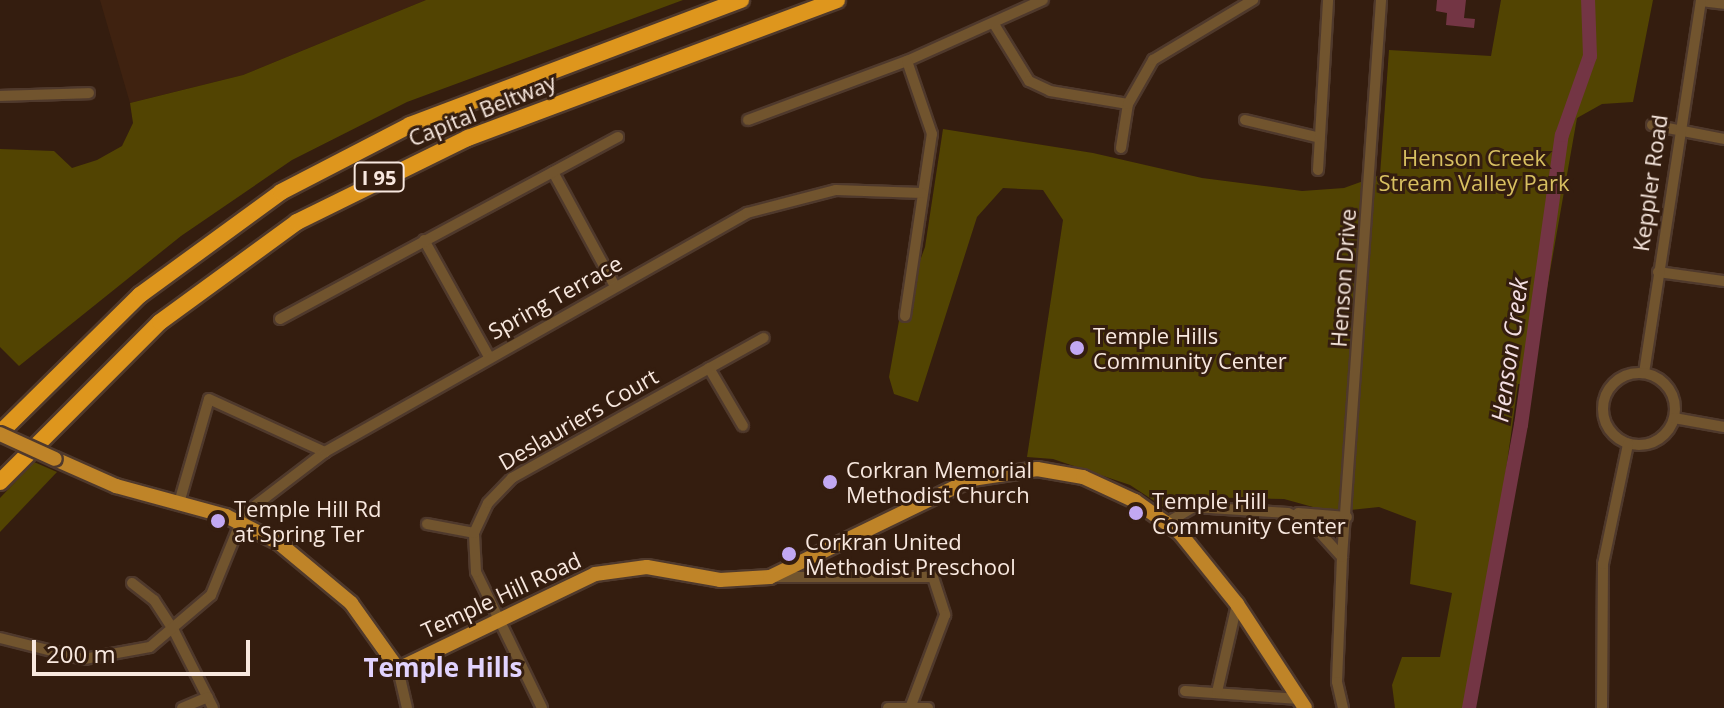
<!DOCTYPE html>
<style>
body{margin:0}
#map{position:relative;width:1724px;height:708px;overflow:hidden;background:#341d0f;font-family:"Open Sans",sans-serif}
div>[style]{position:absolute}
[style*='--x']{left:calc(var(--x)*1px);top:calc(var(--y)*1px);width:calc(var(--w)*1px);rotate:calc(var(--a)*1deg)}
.built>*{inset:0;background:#3f2210}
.green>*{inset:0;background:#524402}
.water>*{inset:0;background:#733544}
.river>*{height:14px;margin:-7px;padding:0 7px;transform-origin:7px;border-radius:7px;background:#733544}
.roads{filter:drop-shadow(2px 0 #4f392c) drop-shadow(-2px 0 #4f392c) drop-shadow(0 2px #4f392c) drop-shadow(0 -2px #4f392c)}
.minor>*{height:10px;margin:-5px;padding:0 5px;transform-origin:5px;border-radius:5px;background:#71542e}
.minor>.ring{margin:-5px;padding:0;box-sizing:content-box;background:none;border:10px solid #71542e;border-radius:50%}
.major>*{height:14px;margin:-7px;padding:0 7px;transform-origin:7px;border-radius:7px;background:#bf8428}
.highway>*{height:16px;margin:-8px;padding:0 8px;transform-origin:8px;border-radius:8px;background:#de961d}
.bridges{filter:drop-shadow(2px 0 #4f392c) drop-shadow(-2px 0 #4f392c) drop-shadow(0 2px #4f392c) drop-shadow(0 -2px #4f392c)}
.major-bridge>*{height:14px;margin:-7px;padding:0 7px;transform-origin:7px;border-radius:7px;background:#bf8428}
.dots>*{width:22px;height:22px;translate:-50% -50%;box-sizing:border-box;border:4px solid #341d0f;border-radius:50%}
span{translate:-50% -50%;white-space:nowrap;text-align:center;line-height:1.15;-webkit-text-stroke:6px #341d0f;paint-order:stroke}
.shield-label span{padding:2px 6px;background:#341d0f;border:2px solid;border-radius:6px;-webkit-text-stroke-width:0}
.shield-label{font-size:20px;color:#f8e8df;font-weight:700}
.street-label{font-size:22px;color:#f8e8df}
.park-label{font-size:22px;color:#d8c061}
.poi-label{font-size:22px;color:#f8e8df}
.left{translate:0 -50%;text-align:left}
.water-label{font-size:24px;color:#f3dee2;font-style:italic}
.quarter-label{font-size:26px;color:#e1d3fe;font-weight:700}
.scale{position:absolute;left:32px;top:640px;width:218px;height:36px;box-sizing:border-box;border:4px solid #f8e8df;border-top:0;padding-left:10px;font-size:24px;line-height:28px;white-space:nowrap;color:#f8e8df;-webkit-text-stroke:6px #341d0f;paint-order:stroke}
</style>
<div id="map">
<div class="built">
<i style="clip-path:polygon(100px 0,426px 0,243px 75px,130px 103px)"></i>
</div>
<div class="green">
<i style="clip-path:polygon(426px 0,683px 0,407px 102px,292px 160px,181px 236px,19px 366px,0 347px,0 149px,54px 151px,72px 168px,97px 160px,122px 146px,133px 123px,130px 103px,243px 75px)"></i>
<i style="clip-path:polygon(1501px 0,1653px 0,1633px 102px,1602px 104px,1577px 118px,1530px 385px,1518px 384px,1473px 708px,1395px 708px,1392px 685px,1402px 657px,1440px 657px,1452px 593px,1410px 584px,1416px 521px,1379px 507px,1331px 512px,1284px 499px,1195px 497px,1165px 508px,1130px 485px,1053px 459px,1027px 457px,1063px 220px,1043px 190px,1003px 188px,977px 217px,918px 402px,894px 394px,889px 377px,900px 315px,925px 247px,943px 129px,1093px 153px,1202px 178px,1302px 191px,1344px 188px,1380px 175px,1389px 50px,1491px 56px)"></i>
<i style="clip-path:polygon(34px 462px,57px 472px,0 532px,0 498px)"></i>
</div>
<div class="water">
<i style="clip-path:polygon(1437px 0,1466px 0,1464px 18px,1475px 19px,1474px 28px,1446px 25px,1447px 13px,1436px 11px)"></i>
</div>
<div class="river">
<i style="--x:1469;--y:708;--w:288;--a:-79.6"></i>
<i style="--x:1521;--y:425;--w:293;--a:-82"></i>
<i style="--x:1562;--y:135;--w:84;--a:-70.5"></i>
<i style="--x:1590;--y:56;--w:56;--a:-92"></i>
</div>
<div class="roads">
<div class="minor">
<i style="--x:1701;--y:1;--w:23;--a:7"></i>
<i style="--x:994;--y:24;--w:67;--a:58.4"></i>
<i style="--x:1029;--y:81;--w:23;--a:25"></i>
<i style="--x:1050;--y:91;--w:79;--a:9.5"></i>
<i style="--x:0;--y:96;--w:89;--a:-1.9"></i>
<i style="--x:748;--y:120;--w:170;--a:-20.4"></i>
<i style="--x:907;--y:61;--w:149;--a:-24.2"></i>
<i style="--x:1245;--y:120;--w:77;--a:13.5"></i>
<i style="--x:1652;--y:125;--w:73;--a:11"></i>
<i style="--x:1121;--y:148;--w:45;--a:-81"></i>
<i style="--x:1128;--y:104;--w:51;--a:-60.4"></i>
<i style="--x:1153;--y:60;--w:117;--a:-31"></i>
<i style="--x:1318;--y:170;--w:170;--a:-86.6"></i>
<i style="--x:553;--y:172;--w:130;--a:61.5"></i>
<i style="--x:424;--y:240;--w:134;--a:60.9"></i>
<i style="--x:1658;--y:272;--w:67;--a:7.8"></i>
<i style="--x:905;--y:316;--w:184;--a:-81.6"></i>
<i style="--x:932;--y:134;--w:77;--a:-108.9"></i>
<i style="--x:280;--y:319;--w:384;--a:-28.3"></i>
<i style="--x:709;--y:368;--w:67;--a:59.6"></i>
<i style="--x:1644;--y:373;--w:377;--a:-81.3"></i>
<i class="ring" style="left:1603px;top:373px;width:62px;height:62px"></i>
<i style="--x:1674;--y:418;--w:51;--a:10.2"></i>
<i style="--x:179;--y:503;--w:108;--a:-73.9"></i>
<i style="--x:209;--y:399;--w:128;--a:24.6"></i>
<i style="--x:1298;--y:513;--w:49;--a:4.7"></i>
<i style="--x:1168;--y:522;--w:30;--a:-30"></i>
<i style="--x:1194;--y:507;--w:94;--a:3.7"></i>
<i style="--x:1288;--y:513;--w:26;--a:25"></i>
<i style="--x:1312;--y:524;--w:45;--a:47.7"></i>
<i style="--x:1342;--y:557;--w:125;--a:92.3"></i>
<i style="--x:1337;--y:682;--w:27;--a:77"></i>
<i style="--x:427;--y:524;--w:48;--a:10.8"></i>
<i style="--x:1342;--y:557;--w:558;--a:-85.99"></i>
<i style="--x:772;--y:577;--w:161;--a:0"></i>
<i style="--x:933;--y:577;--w:40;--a:72"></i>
<i style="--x:945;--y:615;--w:99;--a:110.6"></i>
<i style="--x:132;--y:583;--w:28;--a:38"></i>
<i style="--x:154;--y:600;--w:37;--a:57"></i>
<i style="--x:174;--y:631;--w:86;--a:63.1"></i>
<i style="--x:0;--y:638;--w:87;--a:14"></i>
<i style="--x:84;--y:659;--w:67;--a:-10.3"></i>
<i style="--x:150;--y:647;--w:80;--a:-40.4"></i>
<i style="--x:211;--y:595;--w:87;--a:-67.8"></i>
<i style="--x:244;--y:514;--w:102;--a:-37.4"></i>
<i style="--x:325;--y:452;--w:485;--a:-29.5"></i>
<i style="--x:747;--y:213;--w:92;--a:-14.5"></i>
<i style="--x:836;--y:190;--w:86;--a:2"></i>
<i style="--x:398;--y:669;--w:40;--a:77"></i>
<i style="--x:1185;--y:691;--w:114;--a:4"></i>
<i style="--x:1217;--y:692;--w:90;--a:-77.2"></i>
<i style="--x:182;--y:708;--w:28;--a:-23"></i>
<i style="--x:542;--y:708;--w:151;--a:-115.9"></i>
<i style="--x:476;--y:572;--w:39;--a:-93"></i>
<i style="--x:474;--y:533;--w:33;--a:-65"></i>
<i style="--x:488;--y:503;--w:35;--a:-46"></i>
<i style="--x:512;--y:478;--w:288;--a:-29.1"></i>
<i style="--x:888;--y:708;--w:40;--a:0"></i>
<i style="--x:1602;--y:708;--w:144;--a:-89.6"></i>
<i style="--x:1603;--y:564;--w:123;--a:-78.2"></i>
</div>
<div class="major">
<i style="--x:55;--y:459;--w:67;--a:23.9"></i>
<i style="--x:116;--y:486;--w:114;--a:15.3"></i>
<i style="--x:226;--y:516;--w:59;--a:27"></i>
<i style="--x:279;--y:543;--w:94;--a:39.8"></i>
<i style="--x:351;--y:603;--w:81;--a:54.5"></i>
<i style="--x:398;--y:669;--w:219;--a:-25.7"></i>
<i style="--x:595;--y:574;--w:52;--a:-7.7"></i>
<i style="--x:647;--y:567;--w:74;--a:10.1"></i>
<i style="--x:720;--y:580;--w:50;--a:-3.4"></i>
<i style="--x:770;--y:577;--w:225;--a:-25.9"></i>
<i style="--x:972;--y:479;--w:66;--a:-8.7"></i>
<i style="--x:1037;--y:469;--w:47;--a:9.9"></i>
<i style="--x:1083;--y:477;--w:57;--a:24.8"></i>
<i style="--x:1135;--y:501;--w:55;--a:35.4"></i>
<i style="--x:1180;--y:533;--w:91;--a:51.2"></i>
<i style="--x:1237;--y:604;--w:124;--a:56.8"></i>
</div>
<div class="highway">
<i style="--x:0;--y:433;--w:197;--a:-44.6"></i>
<i style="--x:140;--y:295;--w:175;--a:-36.1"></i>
<i style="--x:281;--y:192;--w:145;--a:-27.4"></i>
<i style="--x:410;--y:125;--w:354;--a:-20.7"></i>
<i style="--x:0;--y:482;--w:226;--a:-45"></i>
<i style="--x:160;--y:322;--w:170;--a:-36.1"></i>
<i style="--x:297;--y:222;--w:191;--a:-26.2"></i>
<i style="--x:468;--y:138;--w:394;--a:-20.5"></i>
</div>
</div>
<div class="bridges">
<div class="major-bridge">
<i style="--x:0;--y:434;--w:60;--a:24.4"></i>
</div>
</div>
<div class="dots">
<i style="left:1077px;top:348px;background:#c2a8f2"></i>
<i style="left:830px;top:482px;background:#c2a8f2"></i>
<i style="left:1136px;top:513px;background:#c2a8f2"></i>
<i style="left:218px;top:521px;background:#c2a8f2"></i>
<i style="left:789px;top:554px;background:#c2a8f2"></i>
</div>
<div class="shield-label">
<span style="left:379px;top:177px">I 95</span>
</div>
<div class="street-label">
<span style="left:482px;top:110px;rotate:-22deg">Capital Beltway</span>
<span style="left:1650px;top:183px;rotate:-82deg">Keppler Road</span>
<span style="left:1343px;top:278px;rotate:-86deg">Henson Drive</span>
<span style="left:555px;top:297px;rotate:-29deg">Spring Terrace</span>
<span style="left:578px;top:419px;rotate:-30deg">Deslauriers Court</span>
<span style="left:501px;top:595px;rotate:-25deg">Temple Hill Road</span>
</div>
<div class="park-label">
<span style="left:1474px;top:170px">Henson Creek<br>Stream Valley Park</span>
</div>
<div class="poi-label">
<span class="left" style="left:1093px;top:348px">Temple Hills<br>Community Center</span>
<span class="left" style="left:846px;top:482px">Corkran Memorial<br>Methodist Church</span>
<span class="left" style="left:1152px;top:513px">Temple Hill<br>Community Center</span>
<span class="left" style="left:234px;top:521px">Temple Hill Rd<br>at Spring Ter</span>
<span class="left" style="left:805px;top:554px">Corkran United<br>Methodist Preschool</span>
</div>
<div class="water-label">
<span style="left:1509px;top:350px;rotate:-82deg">Henson Creek</span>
</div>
<div class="quarter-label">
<span style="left:443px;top:668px">Temple Hills</span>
</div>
<div class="scale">200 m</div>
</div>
